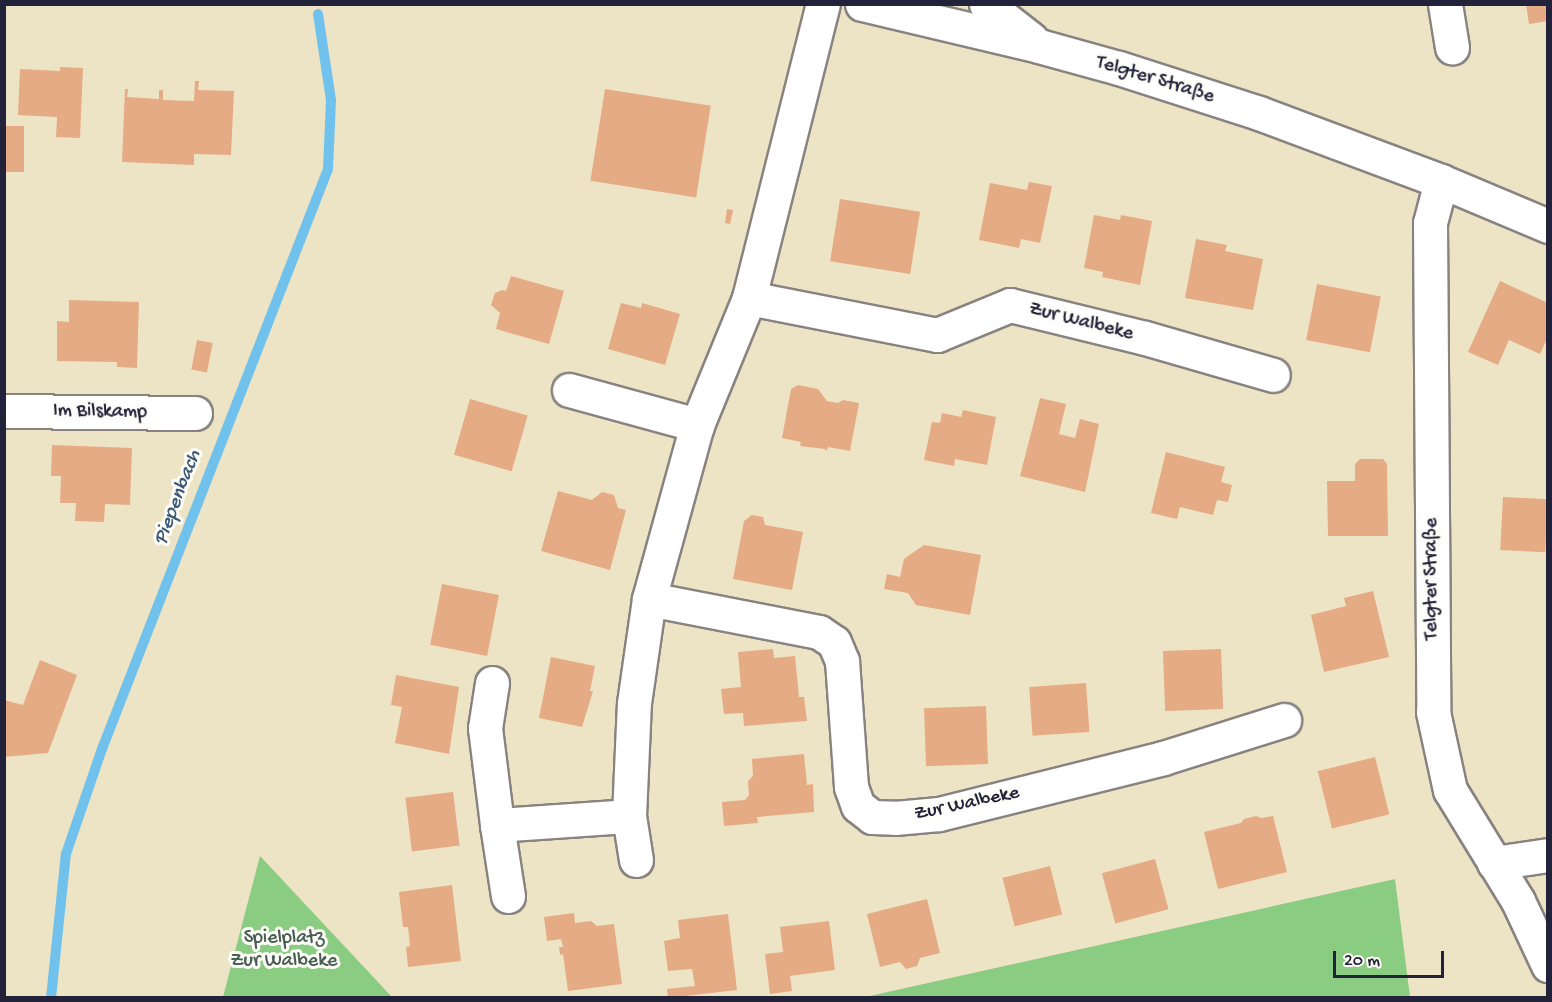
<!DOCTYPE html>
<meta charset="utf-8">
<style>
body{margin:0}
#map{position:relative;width:1552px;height:1002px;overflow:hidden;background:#ede4c5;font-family:"Gochi Hand",sans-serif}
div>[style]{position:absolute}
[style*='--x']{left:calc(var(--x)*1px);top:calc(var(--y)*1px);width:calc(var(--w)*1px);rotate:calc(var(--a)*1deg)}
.green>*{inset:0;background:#8bcc83}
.stream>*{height:10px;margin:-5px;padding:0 5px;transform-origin:5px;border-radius:5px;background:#70c1eb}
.building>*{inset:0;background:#e5ab84;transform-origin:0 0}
.roads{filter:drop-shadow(2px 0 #888380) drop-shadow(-2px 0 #888380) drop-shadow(0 2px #888380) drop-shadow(0 -2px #888380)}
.minor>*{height:33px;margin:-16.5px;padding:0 16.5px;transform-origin:16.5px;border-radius:16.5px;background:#fff}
span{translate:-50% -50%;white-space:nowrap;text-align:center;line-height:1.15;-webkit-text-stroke:6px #fdfcf7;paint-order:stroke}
.street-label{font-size:20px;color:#22223b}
.park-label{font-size:20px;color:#475e54}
.water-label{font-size:21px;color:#3d5a79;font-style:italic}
.frame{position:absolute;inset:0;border:6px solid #22223b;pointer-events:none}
.scale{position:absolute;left:1333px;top:951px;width:111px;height:27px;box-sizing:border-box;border:3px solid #22223b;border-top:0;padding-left:8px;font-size:18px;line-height:21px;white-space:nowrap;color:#22223b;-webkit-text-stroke:4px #fdfcf7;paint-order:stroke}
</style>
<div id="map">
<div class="green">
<i style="clip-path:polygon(260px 856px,392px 997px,223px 997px)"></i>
<i style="clip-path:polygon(1395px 879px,1410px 997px,865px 997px)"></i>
</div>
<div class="stream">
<i style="--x:51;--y:998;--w:145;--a:-84.1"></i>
<i style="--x:66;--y:854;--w:111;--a:-71.1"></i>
<i style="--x:102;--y:749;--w:622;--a:-68.71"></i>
<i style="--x:328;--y:169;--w:69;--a:-87.5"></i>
<i style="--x:331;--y:100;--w:87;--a:-98.6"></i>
</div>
<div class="building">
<i style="clip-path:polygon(1526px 4px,1548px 4px,1548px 21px,1529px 24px)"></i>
<i style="clip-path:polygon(60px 67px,83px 68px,80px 138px,56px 137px,57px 117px,18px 115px,20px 69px,60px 71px)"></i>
<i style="clip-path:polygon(195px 81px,199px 81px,198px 90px,234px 91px,231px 155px,194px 154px,194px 165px,122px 162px,125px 89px,128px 89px,127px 97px,159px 99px,159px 90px,163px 90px,163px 100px,194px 101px)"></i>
<i style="left:605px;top:89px;width:107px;height:93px;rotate:9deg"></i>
<i style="left:4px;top:126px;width:20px;height:46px"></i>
<i style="clip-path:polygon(1029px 182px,1052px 186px,1040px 243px,1021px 239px,1019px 248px,979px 240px,990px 183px,1027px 190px)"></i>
<i style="left:840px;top:199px;width:81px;height:63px;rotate:9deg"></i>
<i style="clip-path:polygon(727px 209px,733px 210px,730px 224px,725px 223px)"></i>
<i style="clip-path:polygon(1094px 215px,1120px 220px,1121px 215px,1152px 221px,1140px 285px,1102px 277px,1103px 272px,1084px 268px)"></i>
<i style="clip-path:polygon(1196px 239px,1227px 245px,1225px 251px,1263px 259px,1253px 310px,1185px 298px)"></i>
<i style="clip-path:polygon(511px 276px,564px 291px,549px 344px,496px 329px,500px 313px,491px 305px,495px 293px,502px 290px,506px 291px)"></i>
<i style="clip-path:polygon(1500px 281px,1548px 303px,1548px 337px,1540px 354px,1509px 340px,1498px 365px,1468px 352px)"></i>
<i style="left:1317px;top:284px;width:65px;height:57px;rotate:11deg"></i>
<i style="clip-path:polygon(69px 300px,139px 302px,137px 368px,117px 367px,117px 362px,57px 361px,57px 321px,69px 322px)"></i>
<i style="clip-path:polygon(621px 303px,641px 308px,642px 303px,680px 314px,665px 365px,608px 349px)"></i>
<i style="left:197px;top:340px;width:16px;height:30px;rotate:11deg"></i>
<i style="clip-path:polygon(798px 385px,818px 389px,827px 401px,838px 403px,843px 400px,859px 403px,850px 451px,828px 447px,827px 451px,825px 449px,800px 446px,801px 442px,782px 438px,791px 389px)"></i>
<i style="clip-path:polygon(1040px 398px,1066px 404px,1059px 434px,1075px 438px,1080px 419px,1099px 424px,1085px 492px,1020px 476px)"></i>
<i style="left:470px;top:399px;width:60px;height:58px;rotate:16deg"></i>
<i style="clip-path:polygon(963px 410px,996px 417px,987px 465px,955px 459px,954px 466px,924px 460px,932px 422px,940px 423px,942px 413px,961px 417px)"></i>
<i style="clip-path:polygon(52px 445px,132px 448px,130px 505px,105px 504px,104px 522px,75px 521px,76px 503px,60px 503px,61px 476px,51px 476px)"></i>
<i style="clip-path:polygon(1166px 452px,1225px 467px,1221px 482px,1232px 485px,1228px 502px,1217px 500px,1213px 515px,1180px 507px,1177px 519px,1151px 513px)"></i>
<i style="clip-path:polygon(1360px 459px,1383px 459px,1387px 464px,1388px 536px,1328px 536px,1327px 481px,1355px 481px,1355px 464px)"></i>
<i style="clip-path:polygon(558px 491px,592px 500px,602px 492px,614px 495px,618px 508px,626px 510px,610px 570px,541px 551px)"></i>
<i style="left:1503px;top:497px;width:45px;height:53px;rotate:3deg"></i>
<i style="clip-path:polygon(752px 515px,763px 517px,765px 525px,803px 532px,792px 590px,733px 579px,744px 521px)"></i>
<i style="clip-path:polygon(924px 545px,981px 555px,970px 615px,916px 605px,908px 593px,884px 589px,887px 574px,900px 577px,904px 559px)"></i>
<i style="left:442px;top:584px;width:58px;height:62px;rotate:11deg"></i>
<i style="clip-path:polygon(1373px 591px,1389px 657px,1324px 672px,1311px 615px,1346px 606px,1344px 598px)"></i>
<i style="clip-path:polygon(773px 649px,774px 658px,795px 656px,799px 697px,804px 697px,807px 721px,744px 726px,743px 713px,724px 714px,721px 689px,741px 687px,738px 652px)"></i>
<i style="left:1221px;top:649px;width:60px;height:58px;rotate:88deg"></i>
<i style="clip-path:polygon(551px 657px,595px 666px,590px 691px,593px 691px,582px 727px,539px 718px)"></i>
<i style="clip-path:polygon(40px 660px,77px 675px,48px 753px,4px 757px,4px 700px,23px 705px)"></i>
<i style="clip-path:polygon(396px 675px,459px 687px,449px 754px,395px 743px,402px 707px,391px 705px)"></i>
<i style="left:1086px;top:683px;width:49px;height:57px;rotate:86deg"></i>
<i style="left:986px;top:706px;width:58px;height:62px;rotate:88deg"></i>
<i style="clip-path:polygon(804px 754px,807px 785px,813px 784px,814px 812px,757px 817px,758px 823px,724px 826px,722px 802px,745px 800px,749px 795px,748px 781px,753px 776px,752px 759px)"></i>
<i style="left:1375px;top:757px;width:59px;height:59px;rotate:76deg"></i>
<i style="left:453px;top:792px;width:54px;height:48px;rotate:83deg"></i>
<i style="clip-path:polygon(1256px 816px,1261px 818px,1273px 816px,1287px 872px,1218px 889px,1204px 832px,1241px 823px,1244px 819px)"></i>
<i style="left:1155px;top:859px;width:52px;height:55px;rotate:75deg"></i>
<i style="left:1050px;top:866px;width:50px;height:49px;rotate:76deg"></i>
<i style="clip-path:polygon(452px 885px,461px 961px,408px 967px,406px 947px,410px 946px,408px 927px,403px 927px,399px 892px)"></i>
<i style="clip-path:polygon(927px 899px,940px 953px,920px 958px,917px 966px,906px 969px,900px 962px,880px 967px,867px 914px)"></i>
<i style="clip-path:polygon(574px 913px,575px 923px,591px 921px,597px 926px,614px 924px,622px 984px,568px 991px,563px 954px,560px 955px,559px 947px,563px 947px,561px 939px,547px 941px,544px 917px)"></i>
<i style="clip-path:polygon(728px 914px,737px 990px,668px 998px,667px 989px,695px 986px,692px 969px,668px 971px,664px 941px,680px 938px,678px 920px)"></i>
<i style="clip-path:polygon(829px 921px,835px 970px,790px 976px,792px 991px,770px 994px,765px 954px,783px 952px,780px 927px)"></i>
</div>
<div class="roads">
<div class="minor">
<i style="--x:862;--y:4;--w:182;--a:13.3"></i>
<i style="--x:1039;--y:46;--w:83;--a:15.4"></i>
<i style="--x:1119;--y:68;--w:147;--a:17.8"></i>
<i style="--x:1259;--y:113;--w:194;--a:20.5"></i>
<i style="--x:1441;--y:181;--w:116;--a:22.8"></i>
<i style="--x:986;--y:4;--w:57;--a:37.9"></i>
<i style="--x:1445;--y:4;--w:44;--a:80.8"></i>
<i style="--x:1441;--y:181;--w:43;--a:104.7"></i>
<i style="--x:1430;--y:223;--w:489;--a:89.6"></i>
<i style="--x:1433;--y:712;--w:80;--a:77.7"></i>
<i style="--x:1450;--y:790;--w:130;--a:58.5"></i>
<i style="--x:1518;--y:901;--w:71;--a:64.9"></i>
<i style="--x:749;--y:298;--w:192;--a:11.1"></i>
<i style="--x:937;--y:335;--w:79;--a:-22.3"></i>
<i style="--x:1010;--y:305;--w:139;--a:13.7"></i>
<i style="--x:1145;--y:338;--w:133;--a:16.1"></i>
<i style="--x:569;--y:390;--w:133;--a:15.3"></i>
<i style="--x:4;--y:411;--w:191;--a:0.6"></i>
<i style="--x:649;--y:599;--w:173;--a:11"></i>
<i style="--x:819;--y:632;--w:18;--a:34"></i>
<i style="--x:834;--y:642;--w:21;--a:67"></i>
<i style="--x:842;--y:661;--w:126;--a:85.9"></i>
<i style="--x:851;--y:787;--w:20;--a:70"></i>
<i style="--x:858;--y:806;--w:18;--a:38"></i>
<i style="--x:872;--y:817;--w:23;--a:2"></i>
<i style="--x:895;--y:818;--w:44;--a:-5.2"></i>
<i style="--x:939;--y:814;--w:231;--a:-14"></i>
<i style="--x:1163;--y:758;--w:127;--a:-17.4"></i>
<i style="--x:492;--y:683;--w:46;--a:98.8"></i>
<i style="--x:485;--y:728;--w:98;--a:82.9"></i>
<i style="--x:636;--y:860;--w:45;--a:-99"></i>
<i style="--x:629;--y:816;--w:113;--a:-87.5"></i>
<i style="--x:634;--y:703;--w:105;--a:-81.8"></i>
<i style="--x:649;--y:599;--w:180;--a:-74.6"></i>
<i style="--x:697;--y:425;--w:137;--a:-67.7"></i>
<i style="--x:749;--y:298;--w:303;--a:-75.9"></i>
<i style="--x:1494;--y:863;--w:55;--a:-8.4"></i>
<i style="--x:508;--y:896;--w:72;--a:-98.8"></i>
<i style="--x:497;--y:825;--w:132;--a:-3.9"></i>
</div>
</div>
<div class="street-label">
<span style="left:1155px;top:80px;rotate:17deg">Telgter Straße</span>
<span style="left:1081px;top:322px;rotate:14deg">Zur Walbeke</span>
<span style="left:100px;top:412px;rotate:1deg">Im Bilskamp</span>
<span style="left:1432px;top:579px;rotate:-90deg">Telgter Straße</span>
<span style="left:967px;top:804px;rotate:-12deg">Zur Walbeke</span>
</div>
<div class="park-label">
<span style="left:284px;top:950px">Spielplatz<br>Zur Walbeke</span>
</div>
<div class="water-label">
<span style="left:179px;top:498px;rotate:-69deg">Piepenbach</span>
</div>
<div class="frame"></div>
<div class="scale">20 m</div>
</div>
